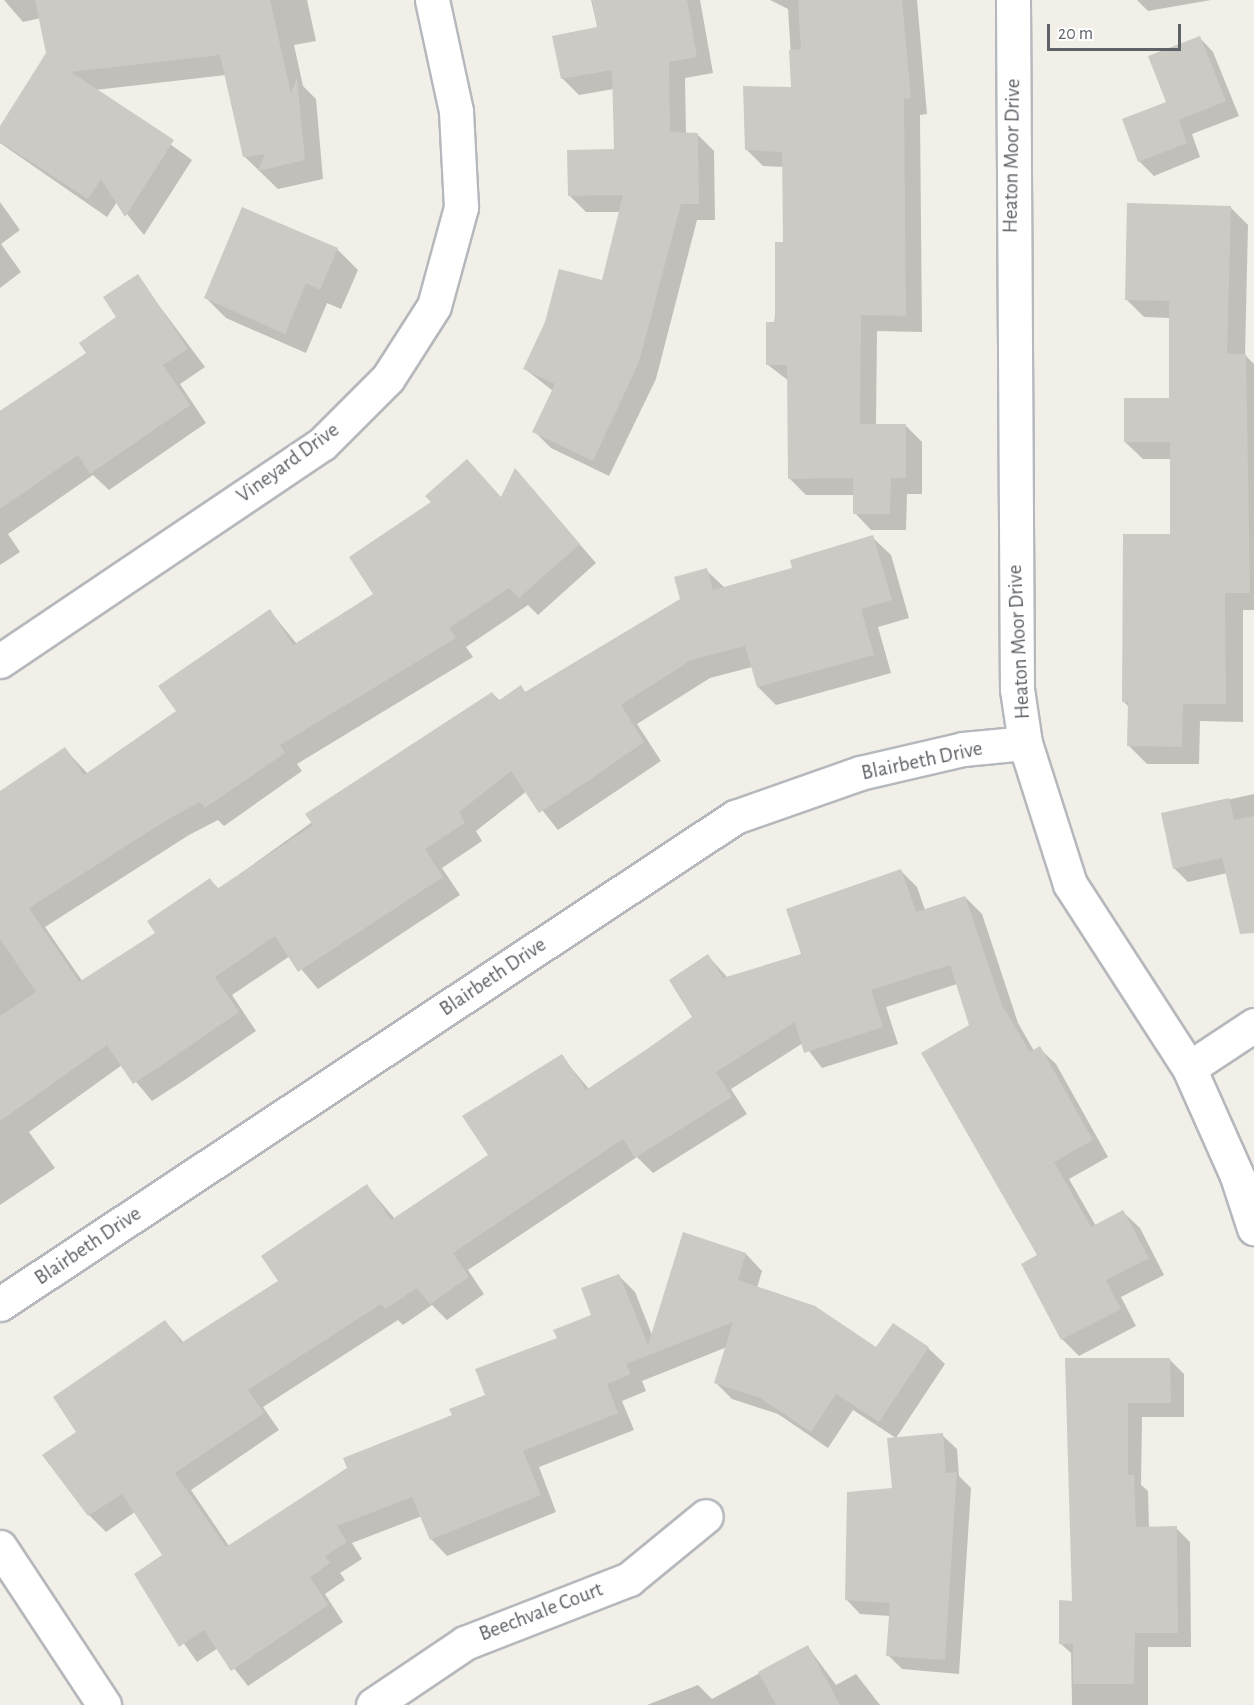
<!DOCTYPE html>
<style>
body{margin:0}
#map{position:relative;width:1254px;height:1705px;overflow:hidden;background:#f1efe8;font-family:"Alegreya Sans",sans-serif}
div>[style]{position:absolute}
[style*='--x']{left:calc(var(--x)*1px);top:calc(var(--y)*1px);width:calc(var(--w)*1px);rotate:calc(var(--a)*1deg)}
.shadow>*{inset:0;background:#0003}
.building>*{inset:0;background:#cccac5}
.roads{filter:drop-shadow(2px 0 #b5b8bc) drop-shadow(-2px 0 #b5b8bc) drop-shadow(0 2px #b5b8bc) drop-shadow(0 -2px #b5b8bc)}
.street>*{height:33px;margin:-16.5px;padding:0 16.5px;transform-origin:16.5px;border-radius:16.5px;background:#fff}
span{translate:-50% -50%;white-space:nowrap;text-align:center;line-height:1.15;-webkit-text-stroke:6px #fff;paint-order:stroke}
.street-label{font-size:21px;color:#5f6368}
.scale{position:absolute;left:1047px;top:24px;width:134px;height:27px;box-sizing:border-box;border:3px solid #5f6368;border-top:0;padding-left:8px;font-size:18px;line-height:21px;white-space:nowrap;color:#5f6368;-webkit-text-stroke:4px #fff;paint-order:stroke}
</style>
<div id="map">
<div class="shadow">
<i style="clip-path:polygon(4px 0,307px 0,316px 41px,294px 45px,303px 86px,316px 99px,323px 179px,278px 189px,244px 156px,226px 75px,95px 90px,192px 160px,144px 235px,117px 202px,107px 217px,0 143px,0 129px,48px 53px,41px 18px,23px 22px)"></i>
<i style="clip-path:polygon(591px 0,700px 0,713px 73px,685px 78px,686px 134px,697px 134px,714px 151px,715px 220px,697px 220px,656px 379px,609px 476px,551px 448px,534px 431px,553px 391px,525px 369px,603px 282px,621px 212px,586px 212px,570px 196px,615px 151px,614px 89px,579px 95px,562px 78px,598px 29px)"></i>
<i style="clip-path:polygon(770px 0,917px 0,927px 114px,920px 115px,922px 332px,877px 331px,876px 425px,905px 425px,922px 442px,922px 494px,907px 494px,906px 530px,871px 530px,855px 513px,855px 495px,806px 495px,789px 478px,789px 381px,768px 365px,785px 244px,784px 167px,763px 166px,746px 149px,793px 88px,788px 9px)"></i>
<i style="clip-path:polygon(1137px 0,1211px 0,1148px 11px)"></i>
<i style="clip-path:polygon(1199px 37px,1213px 52px,1239px 116px,1192px 134px,1200px 157px,1154px 176px,1139px 161px)"></i>
<i style="clip-path:polygon(0 202px,20px 230px,1px 244px,21px 272px,0 288px)"></i>
<i style="clip-path:polygon(1230px 207px,1248px 225px,1245px 355px,1254px 364px,1254px 610px,1243px 610px,1243px 722px,1200px 721px,1199px 764px,1147px 764px,1129px 746px,1129px 707px,1124px 702px,1172px 536px,1172px 459px,1143px 459px,1125px 442px,1171px 400px,1170px 318px,1144px 317px,1126px 299px)"></i>
<i style="clip-path:polygon(337px 249px,358px 270px,341px 309px,327px 303px,306px 353px,226px 318px,205px 297px)"></i>
<i style="clip-path:polygon(137px 276px,205px 367px,180px 384px,206px 423px,109px 490px,93px 475px,8px 534px,20px 552px,0 565px,0 411px,88px 353px,118px 318px)"></i>
<i style="clip-path:polygon(515px 470px,596px 563px,538px 615px,528px 605px,466px 647px,473px 657px,297px 764px,302px 771px,224px 826px,218px 820px,189px 835px,45px 927px,83px 982px,157px 934px,210px 880px,219px 889px,492px 693px,500px 701px,521px 687px,526px 693px,682px 600px,706px 570px,725px 588px,794px 569px,872px 537px,891px 555px,909px 618px,878px 627px,891px 673px,776px 705px,758px 687px,752px 667px,710px 678px,637px 724px,661px 761px,603px 800px,558px 830px,527px 791px,476px 831px,482px 841px,442px 868px,460px 895px,318px 989px,290px 956px,232px 995px,256px 1031px,183px 1081px,152px 1101px,122px 1065px,29px 1132px,55px 1168px,0 1205px,0 792px,65px 749px,88px 774px,178px 712px,270px 611px,297px 644px,375px 594px,502px 498px)"></i>
<i style="clip-path:polygon(1254px 794px,1254px 915px,1227px 873px,1188px 882px,1174px 868px,1162px 814px)"></i>
<i style="clip-path:polygon(901px 871px,917px 887px,925px 910px,965px 897px,982px 914px,1018px 1023px,1034px 1051px,1039px 1048px,1056px 1064px,1108px 1157px,1069px 1179px,1096px 1226px,1123px 1212px,1140px 1228px,1164px 1275px,1121px 1297px,1136px 1326px,1079px 1356px,1062px 1339px,1023px 1264px,1039px 1256px,957px 984px,886px 1007px,898px 1044px,822px 1068px,803px 1043px,731px 1089px,747px 1114px,653px 1173px,637px 1157px,468px 1270px,484px 1294px,447px 1320px,432px 1305px,403px 1325px,398px 1320px,263px 1407px,279px 1430px,191px 1490px,229px 1546px,487px 1396px,593px 1315px,618px 1275px,635px 1292px,652px 1335px,684px 1234px,746px 1254px,762px 1271px,757px 1288px,877px 1349px,928px 1348px,945px 1364px,896px 1438px,853px 1410px,828px 1448px,778px 1414px,732px 1399px,716px 1383px,727px 1347px,642px 1381px,646px 1391px,622px 1401px,634px 1430px,539px 1467px,556px 1512px,447px 1556px,431px 1539px,422px 1516px,352px 1543px,362px 1559px,340px 1573px,345px 1580px,325px 1594px,343px 1622px,248px 1686px,218px 1648px,197px 1662px,136px 1575px,164px 1555px,135px 1512px,106px 1532px,89px 1515px,79px 1433px,165px 1321px,184px 1343px,280px 1281px,367px 1186px,395px 1219px,490px 1155px,561px 1056px,590px 1090px,694px 1017px,708px 956px,728px 978px,803px 955px)"></i>
<i style="clip-path:polygon(1066px 1359px,1169px 1359px,1184px 1374px,1184px 1417px,1142px 1417px,1141px 1485px,1148px 1491px,1149px 1528px,1176px 1528px,1190px 1542px,1191px 1647px,1148px 1647px,1148px 1705px,1072px 1705px,1071px 1653px,1061px 1644px,1074px 1602px)"></i>
<i style="clip-path:polygon(942px 1435px,957px 1449px,959px 1476px,971px 1488px,959px 1674px,902px 1669px,888px 1655px,890px 1616px,860px 1614px,846px 1599px,894px 1489px)"></i>
<i style="clip-path:polygon(808px 1647px,836px 1685px,856px 1674px,880px 1705px,647px 1705px,698px 1685px,712px 1699px)"></i>
</div>
<div class="building">
<i style="clip-path:polygon(35px 0,270px 0,291px 93px,297px 78px,305px 160px,258px 171px,265px 154px,243px 157px,220px 55px,71px 72px,174px 140px,125px 217px,101px 179px,88px 199px,0 142px,0 126px,46px 53px)"></i>
<i style="clip-path:polygon(592px 0,687px 0,697px 57px,669px 62px,670px 132px,698px 133px,699px 204px,681px 204px,639px 362px,593px 461px,532px 432px,555px 384px,523px 369px,545px 322px,559px 269px,602px 280px,623px 195px,568px 196px,567px 150px,614px 149px,612px 70px,561px 79px,552px 36px,597px 27px)"></i>
<i style="clip-path:polygon(798px 0,902px 0,911px 98px,904px 99px,906px 316px,861px 315px,860px 424px,906px 424px,906px 478px,891px 478px,890px 514px,853px 514px,853px 478px,788px 479px,787px 365px,766px 365px,766px 322px,775px 322px,775px 242px,783px 242px,782px 152px,745px 150px,743px 86px,791px 87px,789px 50px,801px 49px)"></i>
<i style="clip-path:polygon(1200px 36px,1226px 101px,1179px 120px,1187px 143px,1138px 162px,1122px 119px,1166px 102px,1148px 56px)"></i>
<i style="clip-path:polygon(1127px 203px,1231px 206px,1227px 354px,1246px 354px,1250px 593px,1225px 593px,1226px 704px,1183px 704px,1182px 747px,1127px 746px,1128px 702px,1122px 702px,1123px 534px,1170px 534px,1170px 442px,1124px 442px,1124px 398px,1169px 398px,1169px 301px,1125px 300px)"></i>
<i style="clip-path:polygon(242px 207px,338px 248px,320px 290px,306px 283px,285px 334px,204px 298px)"></i>
<i style="clip-path:polygon(138px 274px,188px 349px,163px 365px,190px 405px,90px 474px,78px 455px,0 509px,0 411px,86px 353px,79px 343px,116px 317px,103px 297px)"></i>
<i style="clip-path:polygon(467px 459px,501px 497px,515px 468px,580px 544px,519px 598px,509px 588px,449px 628px,456px 638px,280px 745px,285px 753px,205px 808px,200px 802px,170px 818px,29px 908px,79px 982px,155px 933px,147px 921px,210px 878px,217px 889px,313px 825px,305px 814px,492px 692px,498px 701px,521px 685px,525px 692px,680px 599px,674px 577px,707px 568px,713px 590px,792px 568px,790px 560px,873px 535px,892px 600px,861px 609px,874px 655px,757px 687px,745px 646px,691px 660px,621px 705px,644px 742px,585px 783px,539px 813px,511px 771px,459px 812px,465px 823px,425px 849px,443px 877px,298px 972px,275px 936px,215px 977px,239px 1012px,165px 1063px,133px 1084px,107px 1045px,0 1121px,0 1016px,36px 992px,0 939px,0 791px,65px 747px,84px 775px,176px 711px,158px 686px,270px 609px,293px 645px,373px 594px,349px 557px,431px 502px,425px 496px)"></i>
<i style="clip-path:polygon(1229px 798px,1234px 820px,1254px 816px,1254px 933px,1240px 934px,1222px 858px,1173px 869px,1161px 813px)"></i>
<i style="clip-path:polygon(901px 869px,916px 912px,965px 896px,1002px 1005px,1030px 1052px,1040px 1046px,1093px 1140px,1054px 1162px,1091px 1227px,1123px 1210px,1149px 1258px,1106px 1280px,1121px 1309px,1061px 1340px,1021px 1264px,1037px 1255px,921px 1053px,969px 1025px,950px 965px,871px 990px,883px 1027px,804px 1053px,795px 1022px,716px 1072px,732px 1097px,635px 1158px,623px 1139px,453px 1253px,469px 1277px,430px 1304px,417px 1288px,385px 1309px,381px 1304px,248px 1390px,264px 1413px,175px 1473px,226px 1547px,347px 1468px,343px 1458px,452px 1415px,449px 1409px,485px 1395px,475px 1369px,557px 1338px,553px 1330px,591px 1315px,581px 1288px,619px 1274px,648px 1345px,683px 1232px,746px 1253px,738px 1280px,815px 1306px,876px 1347px,893px 1323px,929px 1347px,879px 1422px,836px 1394px,811px 1432px,760px 1398px,714px 1383px,733px 1322px,626px 1364px,631px 1374px,607px 1384px,618px 1413px,523px 1451px,541px 1495px,430px 1540px,412px 1497px,337px 1526px,347px 1542px,325px 1556px,330px 1563px,310px 1577px,328px 1605px,231px 1671px,204px 1630px,179px 1647px,134px 1574px,162px 1555px,122px 1494px,88px 1516px,42px 1455px,76px 1432px,53px 1397px,165px 1320px,181px 1343px,278px 1281px,261px 1256px,367px 1184px,391px 1220px,488px 1155px,462px 1116px,562px 1054px,586px 1090px,650px 1047px,692px 1017px,669px 980px,708px 954px,723px 978px,801px 954px,786px 909px)"></i>
<i style="clip-path:polygon(1065px 1358px,1170px 1358px,1171px 1403px,1128px 1403px,1128px 1475px,1134px 1475px,1136px 1527px,1177px 1526px,1178px 1633px,1135px 1633px,1134px 1684px,1073px 1684px,1073px 1644px,1059px 1644px,1059px 1600px,1072px 1601px)"></i>
<i style="clip-path:polygon(943px 1433px,946px 1473px,957px 1472px,945px 1660px,886px 1656px,890px 1603px,845px 1600px,847px 1492px,892px 1488px,887px 1438px)"></i>
<i style="clip-path:polygon(808px 1645px,840px 1705px,776px 1705px,758px 1672px)"></i>
</div>
<div class="roads">
<div class="street">
<i style="--x:1013;--y:0;--w:689;--a:89.67"></i>
<i style="--x:1017;--y:689;--w:55;--a:81.6"></i>
<i style="--x:1025;--y:743;--w:148;--a:72.3"></i>
<i style="--x:1070;--y:884;--w:219;--a:57.1"></i>
<i style="--x:1189;--y:1068;--w:118;--a:66"></i>
<i style="--x:1237;--y:1176;--w:55;--a:71.9"></i>
<i style="--x:0;--y:661;--w:388;--a:-34"></i>
<i style="--x:322;--y:444;--w:93;--a:-45"></i>
<i style="--x:388;--y:378;--w:85;--a:-57.4"></i>
<i style="--x:434;--y:306;--w:103;--a:-74.7"></i>
<i style="--x:461;--y:207;--w:96;--a:-93"></i>
<i style="--x:456;--y:111;--w:114;--a:-102.2"></i>
<i style="--x:1189;--y:1068;--w:78;--a:-33.5"></i>
<i style="--x:0;--y:1304;--w:882;--a:-33.53"></i>
<i style="--x:735;--y:817;--w:133;--a:-19.4"></i>
<i style="--x:860;--y:773;--w:106;--a:-13.1"></i>
<i style="--x:963;--y:749;--w:62;--a:-5.5"></i>
<i style="--x:0;--y:1547;--w:189;--a:56.6"></i>
<i style="--x:373;--y:1705;--w:111;--a:-34"></i>
<i style="--x:465;--y:1643;--w:176;--a:-21.3"></i>
<i style="--x:629;--y:1579;--w:99;--a:-39.3"></i>
</div>
</div>
<div class="street-label">
<span style="left:1012px;top:156px;rotate:-89deg">Heaton Moor Drive</span>
<span style="left:288px;top:463px;rotate:-36deg">Vineyard Drive</span>
<span style="left:1019px;top:642px;rotate:-93deg">Heaton Moor Drive</span>
<span style="left:922px;top:761px;rotate:-12deg">Blairbeth Drive</span>
<span style="left:493px;top:977px;rotate:-34deg">Blairbeth Drive</span>
<span style="left:88px;top:1246px;rotate:-34deg">Blairbeth Drive</span>
<span style="left:541px;top:1612px;rotate:-21deg">Beechvale Court</span>
</div>
<div class="scale">20 m</div>
</div>
